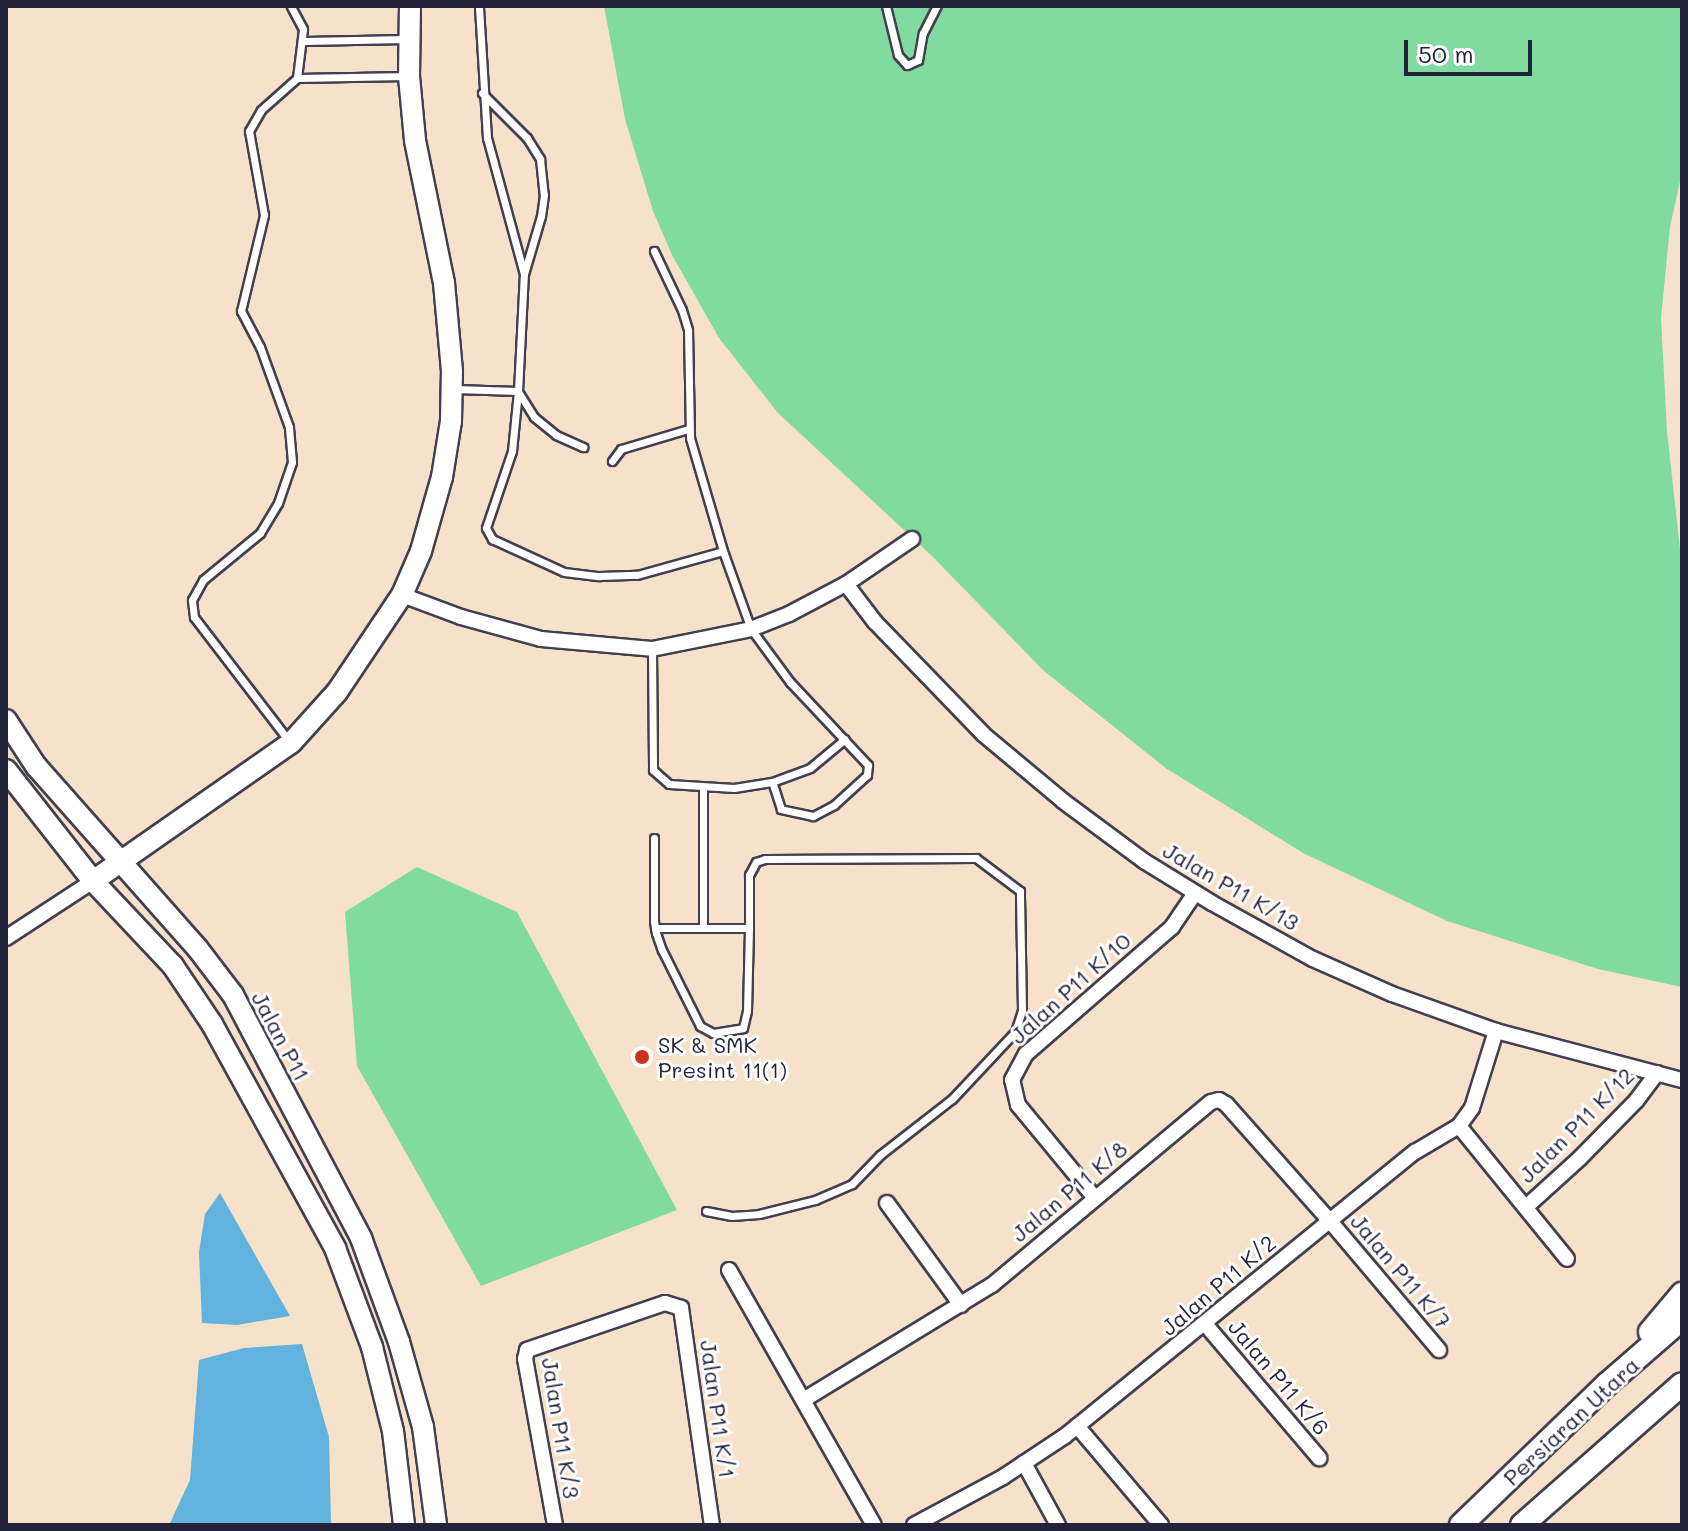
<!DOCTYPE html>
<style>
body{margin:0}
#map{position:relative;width:1688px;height:1531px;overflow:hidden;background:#f6e2ca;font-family:Mali,sans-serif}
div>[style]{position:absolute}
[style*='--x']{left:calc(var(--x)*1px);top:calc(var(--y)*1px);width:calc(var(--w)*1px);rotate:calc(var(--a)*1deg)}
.green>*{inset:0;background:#81da9f}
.water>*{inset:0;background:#61b2dc}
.roads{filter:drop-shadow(2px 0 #423f50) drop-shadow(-2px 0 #423f50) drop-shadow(0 2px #423f50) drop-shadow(0 -2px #423f50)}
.lane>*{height:7px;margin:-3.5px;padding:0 3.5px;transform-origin:3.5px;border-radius:3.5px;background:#fff}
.street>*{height:14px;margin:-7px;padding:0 7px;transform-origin:7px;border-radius:7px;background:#fff}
.secondary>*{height:20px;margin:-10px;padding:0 10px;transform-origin:10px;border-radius:10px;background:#fff}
.primary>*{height:22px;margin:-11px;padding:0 11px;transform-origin:11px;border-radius:11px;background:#fff}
.dots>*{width:22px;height:22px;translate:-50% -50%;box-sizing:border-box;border:4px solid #fff;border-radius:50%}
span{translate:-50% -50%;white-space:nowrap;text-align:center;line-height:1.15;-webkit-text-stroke:6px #fff;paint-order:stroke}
.street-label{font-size:22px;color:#22223b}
.poi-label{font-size:22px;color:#22223b}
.left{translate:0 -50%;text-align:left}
.frame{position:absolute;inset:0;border:8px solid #22223b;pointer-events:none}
.scale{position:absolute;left:1404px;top:40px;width:128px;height:36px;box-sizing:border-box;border:4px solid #22223b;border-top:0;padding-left:10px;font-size:24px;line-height:28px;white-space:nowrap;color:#22223b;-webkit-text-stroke:6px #fff;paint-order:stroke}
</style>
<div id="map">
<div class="green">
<i style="clip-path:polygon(604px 6px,1682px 6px,1682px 172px,1670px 227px,1661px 318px,1667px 431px,1682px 567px,1682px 987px,1598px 969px,1447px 921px,1303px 853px,1167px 769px,1044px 671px,932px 556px,778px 413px,719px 338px,672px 255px,653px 211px,625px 119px)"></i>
<i style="clip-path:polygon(417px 867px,517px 912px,677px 1210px,481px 1286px,357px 1066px,345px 912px)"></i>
</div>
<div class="water">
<i style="clip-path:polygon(220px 1193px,290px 1316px,237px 1325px,202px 1323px,199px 1252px,205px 1214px)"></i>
<i style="clip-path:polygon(302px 1344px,329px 1437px,331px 1525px,169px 1525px,190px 1480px,199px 1360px,244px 1348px)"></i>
</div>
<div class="roads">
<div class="lane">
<i style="--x:886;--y:6;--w:50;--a:76.2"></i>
<i style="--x:898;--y:55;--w:13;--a:48"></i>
<i style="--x:907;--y:65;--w:12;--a:-24"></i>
<i style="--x:918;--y:60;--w:27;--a:-80"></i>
<i style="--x:923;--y:33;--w:30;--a:-63"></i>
<i style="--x:304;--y:41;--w:102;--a:-1.1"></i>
<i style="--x:297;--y:78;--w:110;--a:-1"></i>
<i style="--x:482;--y:93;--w:64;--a:45"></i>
<i style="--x:527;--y:138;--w:25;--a:58"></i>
<i style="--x:540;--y:159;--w:36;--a:84"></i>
<i style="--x:544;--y:195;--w:21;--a:98"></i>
<i style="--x:541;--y:216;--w:60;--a:106.3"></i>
<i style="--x:654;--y:251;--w:65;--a:64.6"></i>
<i style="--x:682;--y:310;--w:21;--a:73"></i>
<i style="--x:688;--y:330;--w:108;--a:88.9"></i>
<i style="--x:690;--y:438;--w:118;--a:73.7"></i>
<i style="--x:723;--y:551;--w:83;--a:70.3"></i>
<i style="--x:751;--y:629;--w:66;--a:53.7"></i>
<i style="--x:790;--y:682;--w:114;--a:46.8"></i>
<i style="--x:868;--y:765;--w:10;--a:96"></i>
<i style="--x:867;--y:775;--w:45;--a:137.7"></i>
<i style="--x:834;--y:805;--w:24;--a:152"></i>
<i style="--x:813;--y:816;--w:33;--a:-168"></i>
<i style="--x:781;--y:809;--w:28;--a:-108"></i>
<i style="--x:455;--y:389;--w:63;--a:1.8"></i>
<i style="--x:518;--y:391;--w:117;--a:-87.1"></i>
<i style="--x:524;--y:274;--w:141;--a:-105.2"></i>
<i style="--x:487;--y:138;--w:132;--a:-93.5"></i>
<i style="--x:518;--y:391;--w:60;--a:95.7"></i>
<i style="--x:512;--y:451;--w:81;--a:108.7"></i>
<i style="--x:486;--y:528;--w:13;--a:61"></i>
<i style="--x:492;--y:539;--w:79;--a:24.6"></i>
<i style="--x:564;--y:572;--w:35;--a:7"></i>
<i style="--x:599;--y:576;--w:38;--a:-2"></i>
<i style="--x:637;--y:575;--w:89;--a:-15.6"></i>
<i style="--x:519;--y:393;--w:28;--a:58"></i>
<i style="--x:534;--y:417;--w:28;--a:39"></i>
<i style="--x:556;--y:435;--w:30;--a:24"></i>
<i style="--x:612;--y:461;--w:15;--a:-53"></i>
<i style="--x:621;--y:449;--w:70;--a:-16.6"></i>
<i style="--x:652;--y:649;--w:121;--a:89.5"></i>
<i style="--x:653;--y:770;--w:21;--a:41"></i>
<i style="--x:669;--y:784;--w:65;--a:3.5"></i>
<i style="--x:734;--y:788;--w:38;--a:-9"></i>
<i style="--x:772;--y:782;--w:40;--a:-20.2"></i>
<i style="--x:810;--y:768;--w:45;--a:-39.6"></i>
<i style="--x:289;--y:741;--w:156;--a:-127.5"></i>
<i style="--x:194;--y:617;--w:17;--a:-97"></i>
<i style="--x:192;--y:600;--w:23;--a:-61"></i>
<i style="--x:203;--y:580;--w:74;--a:-39.5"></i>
<i style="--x:260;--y:533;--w:35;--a:-59"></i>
<i style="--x:278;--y:503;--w:43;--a:-71.1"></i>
<i style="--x:292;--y:462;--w:35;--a:-95"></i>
<i style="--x:289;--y:427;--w:85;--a:-109.9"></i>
<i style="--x:260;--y:347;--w:41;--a:-117.8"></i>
<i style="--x:241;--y:311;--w:99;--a:-76.5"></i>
<i style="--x:264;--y:215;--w:85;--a:-100.1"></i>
<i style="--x:249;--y:131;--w:24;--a:-60"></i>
<i style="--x:261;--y:110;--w:48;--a:-41.6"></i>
<i style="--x:297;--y:78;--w:49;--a:-83"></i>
<i style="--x:303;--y:29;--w:26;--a:-118"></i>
<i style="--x:703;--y:787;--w:140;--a:90"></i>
<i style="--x:654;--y:838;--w:83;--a:90"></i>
<i style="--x:654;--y:921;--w:7;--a:82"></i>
<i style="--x:655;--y:928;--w:5;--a:79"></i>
<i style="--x:656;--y:933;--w:18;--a:71"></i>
<i style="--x:662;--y:950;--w:85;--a:63.4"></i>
<i style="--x:700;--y:1026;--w:15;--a:28"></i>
<i style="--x:713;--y:1033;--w:30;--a:-9"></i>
<i style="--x:743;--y:1028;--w:17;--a:-77"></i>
<i style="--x:747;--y:1011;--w:83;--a:-88.6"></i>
<i style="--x:749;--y:928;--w:94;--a:180"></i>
<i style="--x:706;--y:1211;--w:26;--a:11"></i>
<i style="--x:732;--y:1216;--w:27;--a:-4"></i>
<i style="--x:759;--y:1214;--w:58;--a:-14"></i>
<i style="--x:815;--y:1200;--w:40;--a:-23.4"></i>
<i style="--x:852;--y:1184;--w:40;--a:-46"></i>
<i style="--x:880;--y:1155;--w:91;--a:-37.9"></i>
<i style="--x:952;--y:1099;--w:92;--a:-46.8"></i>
<i style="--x:1015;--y:1032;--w:23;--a:-72"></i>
<i style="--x:1022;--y:1010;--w:119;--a:-91"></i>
<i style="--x:1020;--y:891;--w:55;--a:-143.1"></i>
<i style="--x:976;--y:858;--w:211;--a:179.7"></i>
<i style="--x:765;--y:859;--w:9;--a:162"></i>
<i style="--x:756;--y:862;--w:15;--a:118"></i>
<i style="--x:749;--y:875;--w:53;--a:90"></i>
</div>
<div class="street">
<i style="--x:846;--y:584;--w:48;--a:52.7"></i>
<i style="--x:875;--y:622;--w:156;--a:46"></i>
<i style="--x:983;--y:734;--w:104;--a:39.9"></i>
<i style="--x:1063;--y:801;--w:101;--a:36.5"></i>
<i style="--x:1144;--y:861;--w:80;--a:31.7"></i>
<i style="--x:1212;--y:903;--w:115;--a:29"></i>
<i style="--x:1313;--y:959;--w:86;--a:23.9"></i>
<i style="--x:1392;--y:994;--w:110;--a:19.6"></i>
<i style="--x:1496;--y:1031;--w:192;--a:14.8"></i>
<i style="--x:402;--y:595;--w:63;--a:20.4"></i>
<i style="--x:461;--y:617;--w:83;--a:15.4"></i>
<i style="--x:541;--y:639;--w:111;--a:5.1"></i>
<i style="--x:652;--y:649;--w:101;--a:-11.4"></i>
<i style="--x:751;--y:629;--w:41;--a:-21.5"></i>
<i style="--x:789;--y:614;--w:64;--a:-27.8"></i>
<i style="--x:846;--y:584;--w:80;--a:-34.3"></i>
<i style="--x:6;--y:938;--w:104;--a:-33.2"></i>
<i style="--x:1459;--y:1126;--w:171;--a:50.9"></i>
<i style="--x:1095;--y:1198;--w:121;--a:-129.6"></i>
<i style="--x:1018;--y:1105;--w:26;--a:-103"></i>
<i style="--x:1012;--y:1080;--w:30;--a:-62"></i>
<i style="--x:1026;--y:1054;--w:194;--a:-41"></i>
<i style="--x:1172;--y:927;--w:41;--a:-55.9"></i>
<i style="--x:887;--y:1203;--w:126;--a:54"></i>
<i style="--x:1526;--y:1207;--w:73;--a:-42.2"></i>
<i style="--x:1580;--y:1158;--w:80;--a:-45.5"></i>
<i style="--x:1636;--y:1101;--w:35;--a:-53"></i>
<i style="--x:729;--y:1270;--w:293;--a:60.4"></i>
<i style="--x:1206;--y:1325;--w:175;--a:49.6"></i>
<i style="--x:805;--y:1399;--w:219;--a:-31.4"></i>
<i style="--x:992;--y:1285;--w:285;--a:-39.9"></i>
<i style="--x:1211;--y:1102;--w:8;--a:-14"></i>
<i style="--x:1219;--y:1100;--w:8;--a:30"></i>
<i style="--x:1226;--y:1104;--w:157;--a:48.4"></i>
<i style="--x:1330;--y:1221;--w:169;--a:49.8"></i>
<i style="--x:1077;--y:1426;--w:130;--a:49.7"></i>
<i style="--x:1024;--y:1463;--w:71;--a:61.3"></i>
<i style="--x:555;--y:1525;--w:169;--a:-100.2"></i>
<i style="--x:525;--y:1359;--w:9;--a:-77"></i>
<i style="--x:527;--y:1350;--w:146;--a:-18.8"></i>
<i style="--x:665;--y:1303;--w:17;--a:17"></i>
<i style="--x:681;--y:1308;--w:219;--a:81.9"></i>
<i style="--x:914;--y:1525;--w:101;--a:-28.3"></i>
<i style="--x:1003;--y:1477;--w:74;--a:-33.5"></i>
<i style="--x:1065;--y:1436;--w:451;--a:-39.1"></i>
<i style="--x:1415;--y:1152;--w:51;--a:-30.6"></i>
<i style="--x:1459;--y:1126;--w:22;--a:-54"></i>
<i style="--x:1472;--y:1108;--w:81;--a:-72.7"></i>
</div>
<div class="secondary">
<i style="--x:6;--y:720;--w:55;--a:56.9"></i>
<i style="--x:36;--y:766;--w:244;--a:48.5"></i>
<i style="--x:198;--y:949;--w:58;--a:52.7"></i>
<i style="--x:233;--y:995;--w:275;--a:62.2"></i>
<i style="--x:361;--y:1238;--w:111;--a:69.9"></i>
<i style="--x:399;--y:1342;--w:88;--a:74.2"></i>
<i style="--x:423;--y:1427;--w:99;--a:82.4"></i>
<i style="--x:6;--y:770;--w:141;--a:51.9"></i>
<i style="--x:93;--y:881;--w:117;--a:46.7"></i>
<i style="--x:173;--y:966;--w:70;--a:56.1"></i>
<i style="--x:212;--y:1024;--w:256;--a:61.2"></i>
<i style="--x:335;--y:1248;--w:106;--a:69.5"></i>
<i style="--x:372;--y:1347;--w:87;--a:76"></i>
<i style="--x:393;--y:1431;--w:95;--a:83.3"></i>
<i style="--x:93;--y:881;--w:241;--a:-34.9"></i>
<i style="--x:291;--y:743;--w:69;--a:-48"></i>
<i style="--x:337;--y:692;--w:117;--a:-56.2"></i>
<i style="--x:402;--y:595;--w:48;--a:-66.6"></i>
<i style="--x:421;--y:551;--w:77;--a:-74.2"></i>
<i style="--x:442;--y:477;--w:57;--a:-80.9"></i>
<i style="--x:451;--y:421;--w:50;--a:-88.9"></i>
<i style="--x:452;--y:371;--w:88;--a:-95.2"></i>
<i style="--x:444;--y:283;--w:146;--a:-101.5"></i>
<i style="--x:415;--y:140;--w:64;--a:-95.4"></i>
<i style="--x:409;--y:76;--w:70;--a:-89.2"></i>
</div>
<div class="primary">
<i style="--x:1650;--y:1332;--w:50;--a:-49.9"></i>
<i style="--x:1461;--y:1525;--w:202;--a:-44"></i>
<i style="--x:1606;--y:1385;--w:101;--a:-41"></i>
<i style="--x:1522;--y:1525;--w:213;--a:-41.4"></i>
</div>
</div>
<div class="dots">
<i style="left:642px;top:1057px;background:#c8321e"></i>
</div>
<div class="street-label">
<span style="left:1231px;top:886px;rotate:30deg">Jalan P11 K/13</span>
<span style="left:1070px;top:988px;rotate:-42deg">Jalan P11 K/10</span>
<span style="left:281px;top:1036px;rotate:62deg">Jalan P11</span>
<span style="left:1576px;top:1125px;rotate:-45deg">Jalan P11 K/12</span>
<span style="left:1069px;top:1191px;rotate:-40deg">Jalan P11 K/8</span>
<span style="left:1401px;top:1271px;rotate:50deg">Jalan P11 K/7</span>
<span style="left:1218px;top:1285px;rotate:-40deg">Jalan P11 K/2</span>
<span style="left:1279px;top:1377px;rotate:50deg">Jalan P11 K/6</span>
<span style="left:718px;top:1409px;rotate:82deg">Jalan P11 K/1</span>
<span style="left:1571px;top:1421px;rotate:-43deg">Persiaran Utara</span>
<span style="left:561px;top:1428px;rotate:81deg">Jalan P11 K/3</span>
</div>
<div class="poi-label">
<span class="left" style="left:658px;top:1057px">SK &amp; SMK<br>Presint 11(1)</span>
</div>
<div class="frame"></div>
<div class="scale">50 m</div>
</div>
